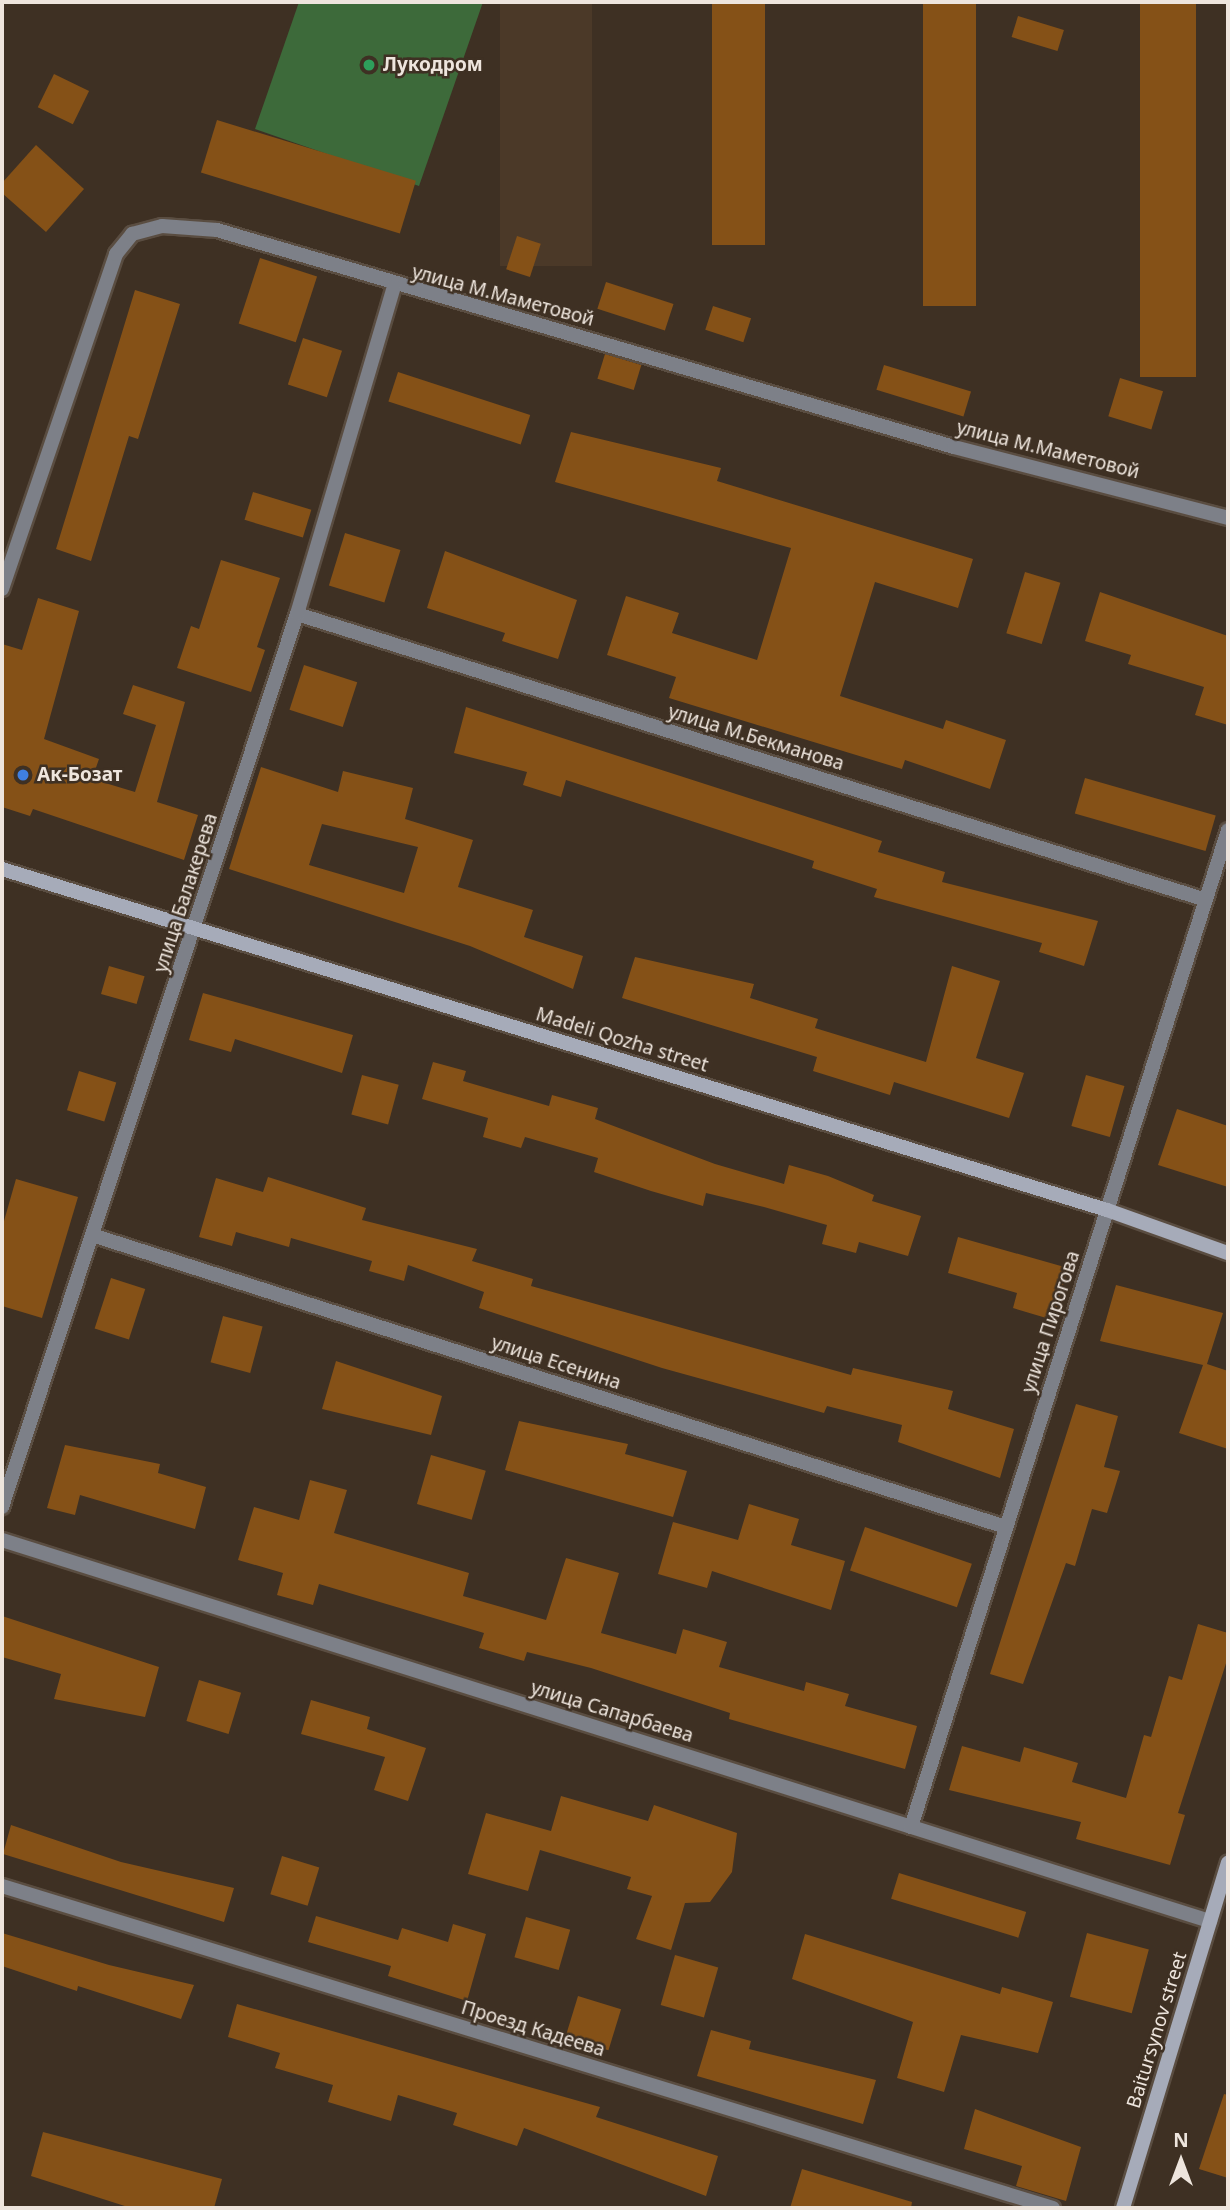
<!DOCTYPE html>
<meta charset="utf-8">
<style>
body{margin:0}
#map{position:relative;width:1230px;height:2210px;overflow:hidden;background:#3e3023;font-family:"Noto Sans",sans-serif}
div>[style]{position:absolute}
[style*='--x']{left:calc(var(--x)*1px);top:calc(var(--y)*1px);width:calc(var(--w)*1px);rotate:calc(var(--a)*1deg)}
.built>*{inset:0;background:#4b3928;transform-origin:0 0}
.green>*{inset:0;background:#3d6a3a}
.building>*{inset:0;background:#855117;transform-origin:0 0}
.roads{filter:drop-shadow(2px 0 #5a4d41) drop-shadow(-2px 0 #5a4d41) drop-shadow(0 2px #5a4d41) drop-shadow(0 -2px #5a4d41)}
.street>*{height:14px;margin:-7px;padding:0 7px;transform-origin:7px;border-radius:7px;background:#7d8088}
.secondary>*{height:14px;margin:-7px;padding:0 7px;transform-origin:7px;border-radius:7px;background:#a6abb9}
.dots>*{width:19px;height:19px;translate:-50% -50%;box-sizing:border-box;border:4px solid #3e3023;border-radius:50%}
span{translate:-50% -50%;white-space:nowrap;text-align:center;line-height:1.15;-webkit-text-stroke:5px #3e3023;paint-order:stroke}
.poi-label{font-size:19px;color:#eee5dd;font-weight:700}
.left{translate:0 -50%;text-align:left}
.street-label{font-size:19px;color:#eee5dd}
.frame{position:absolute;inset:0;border:4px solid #eee5dd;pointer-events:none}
.north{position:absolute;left:1146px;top:2126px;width:70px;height:70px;-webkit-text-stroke:5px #3e3023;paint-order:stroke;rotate:0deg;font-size:19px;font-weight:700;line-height:28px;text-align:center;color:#eee5dd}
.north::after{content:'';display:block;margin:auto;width:24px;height:32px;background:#eee5dd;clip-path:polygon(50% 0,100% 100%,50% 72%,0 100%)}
</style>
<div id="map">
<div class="built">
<i style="left:500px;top:2px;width:92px;height:264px"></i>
</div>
<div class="green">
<i style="clip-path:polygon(299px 2px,483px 2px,419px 186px,255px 129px)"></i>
</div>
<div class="building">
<i style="left:712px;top:2px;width:53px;height:243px"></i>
<i style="left:923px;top:2px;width:53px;height:304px"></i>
<i style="left:1140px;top:2px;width:56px;height:375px"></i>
<i style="left:1018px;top:16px;width:48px;height:22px;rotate:17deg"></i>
<i style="left:54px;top:74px;width:39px;height:37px;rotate:26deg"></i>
<i style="left:217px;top:120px;width:208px;height:55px;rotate:17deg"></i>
<i style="clip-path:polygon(36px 145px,84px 189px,46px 232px,2px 193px,2px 183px)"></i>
<i style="left:517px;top:236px;width:25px;height:35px;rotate:18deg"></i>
<i style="left:260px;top:258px;width:60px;height:69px;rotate:18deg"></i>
<i style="left:606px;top:282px;width:71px;height:28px;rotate:18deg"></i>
<i style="clip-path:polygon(135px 290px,180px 304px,138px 439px,129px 436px,91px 561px,56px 549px)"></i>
<i style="left:713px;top:306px;width:40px;height:25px;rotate:18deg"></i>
<i style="left:303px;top:338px;width:41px;height:49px;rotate:18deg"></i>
<i style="left:605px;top:354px;width:38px;height:26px;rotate:17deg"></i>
<i style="left:884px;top:365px;width:91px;height:26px;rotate:17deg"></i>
<i style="left:398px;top:372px;width:139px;height:31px;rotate:18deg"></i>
<i style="left:1120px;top:378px;width:45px;height:40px;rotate:17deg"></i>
<i style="clip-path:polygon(571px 432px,721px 468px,717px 481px,973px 559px,958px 608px,875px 582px,840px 696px,943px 729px,946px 720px,1006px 740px,990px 789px,905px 760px,902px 769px,669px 698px,676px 677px,607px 655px,626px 596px,679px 613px,672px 633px,757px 660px,791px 548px,555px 482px)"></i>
<i style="left:253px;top:492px;width:61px;height:29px;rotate:17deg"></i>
<i style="left:345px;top:533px;width:58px;height:55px;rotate:17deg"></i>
<i style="clip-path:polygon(445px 551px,577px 600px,558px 659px,502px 641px,505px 633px,427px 608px)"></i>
<i style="clip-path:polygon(221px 560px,280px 578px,257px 647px,265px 650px,251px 692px,177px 668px,191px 626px,199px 629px)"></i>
<i style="left:1025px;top:572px;width:37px;height:64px;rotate:17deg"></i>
<i style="clip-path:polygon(1100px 592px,1228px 636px,1228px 725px,1195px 715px,1204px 687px,1128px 664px,1131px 655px,1085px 641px)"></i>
<i style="clip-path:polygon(38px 598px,79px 611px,44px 739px,99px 759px,92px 779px,135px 792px,156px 725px,123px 714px,133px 685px,185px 702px,157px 802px,198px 815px,184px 860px,33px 809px,30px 816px,2px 807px,2px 644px,22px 650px)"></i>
<i style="left:304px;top:665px;width:56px;height:47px;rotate:18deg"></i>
<i style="clip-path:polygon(466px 707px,882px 841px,878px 852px,945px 872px,942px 882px,1098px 921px,1084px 966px,1039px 952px,1042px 943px,874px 897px,877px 889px,812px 868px,814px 861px,566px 780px,561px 797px,523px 785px,527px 772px,454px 753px)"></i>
<i style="clip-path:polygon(evenodd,261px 767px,338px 792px,343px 771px,413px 788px,405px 819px,473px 840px,458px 887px,533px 910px,524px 937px,583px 956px,573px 989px,470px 946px,229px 869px,261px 767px,322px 824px,418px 847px,404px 893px,309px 865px,322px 824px)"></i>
<i style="left:1085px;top:778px;width:136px;height:37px;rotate:16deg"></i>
<i style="clip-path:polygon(635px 957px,754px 984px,750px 998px,818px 1019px,815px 1028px,926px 1062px,952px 966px,1000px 981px,976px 1058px,1024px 1073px,1009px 1118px,894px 1082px,890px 1095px,813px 1071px,817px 1057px,622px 998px)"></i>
<i style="left:109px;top:966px;width:37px;height:29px;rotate:16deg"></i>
<i style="clip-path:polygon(203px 993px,353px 1035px,342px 1073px,235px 1039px,231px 1052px,189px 1040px)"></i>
<i style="clip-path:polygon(433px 1062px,466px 1071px,463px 1081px,549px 1106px,552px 1095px,598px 1108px,595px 1119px,715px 1164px,784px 1184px,789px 1165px,828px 1176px,874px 1195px,872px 1201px,921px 1216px,908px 1256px,859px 1242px,856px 1253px,822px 1244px,827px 1225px,764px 1207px,706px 1193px,703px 1206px,651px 1191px,594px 1172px,598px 1158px,525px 1137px,521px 1148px,483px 1137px,488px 1118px,422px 1099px)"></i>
<i style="left:79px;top:1071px;width:39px;height:41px;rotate:17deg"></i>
<i style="left:362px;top:1075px;width:38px;height:41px;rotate:15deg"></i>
<i style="left:1086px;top:1075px;width:40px;height:53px;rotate:16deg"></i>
<i style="clip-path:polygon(1177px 1109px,1228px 1126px,1228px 1187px,1158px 1165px)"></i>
<i style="clip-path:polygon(268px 1177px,366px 1208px,362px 1220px,477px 1249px,472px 1261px,533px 1279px,531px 1286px,851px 1375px,853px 1368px,953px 1391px,948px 1409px,1014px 1429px,1000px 1478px,898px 1442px,902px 1425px,827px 1406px,824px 1413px,662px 1368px,479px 1308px,484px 1292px,408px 1265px,404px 1281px,369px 1271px,372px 1261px,291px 1238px,289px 1247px,236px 1232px,232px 1246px,199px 1237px,216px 1178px,263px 1192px)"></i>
<i style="clip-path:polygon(16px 1179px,78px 1197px,42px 1318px,2px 1306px,2px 1228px)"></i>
<i style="clip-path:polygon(958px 1237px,1068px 1268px,1053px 1320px,1013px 1308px,1017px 1293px,948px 1273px)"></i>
<i style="left:111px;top:1278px;width:36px;height:53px;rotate:18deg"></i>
<i style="clip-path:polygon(1116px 1285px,1223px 1313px,1207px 1364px,1228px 1371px,1228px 1449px,1179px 1433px,1203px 1365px,1100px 1341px)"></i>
<i style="left:223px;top:1316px;width:41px;height:48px;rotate:15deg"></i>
<i style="clip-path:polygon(336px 1361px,442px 1396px,431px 1435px,322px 1409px)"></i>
<i style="clip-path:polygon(1076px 1404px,1118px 1416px,1104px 1467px,1120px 1471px,1107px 1513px,1092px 1509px,1075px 1566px,1066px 1563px,1023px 1684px,990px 1674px)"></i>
<i style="clip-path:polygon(519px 1421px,628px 1444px,625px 1454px,687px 1471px,673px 1517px,505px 1470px)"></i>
<i style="clip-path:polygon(65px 1445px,160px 1464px,158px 1473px,206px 1487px,195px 1529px,80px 1495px,75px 1515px,47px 1508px)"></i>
<i style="left:431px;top:1455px;width:57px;height:51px;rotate:16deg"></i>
<i style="clip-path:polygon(310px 1480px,347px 1490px,334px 1533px,469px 1573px,463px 1596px,546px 1620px,566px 1558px,619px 1573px,601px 1633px,676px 1654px,683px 1629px,727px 1642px,719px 1667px,804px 1691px,806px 1682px,849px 1694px,845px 1706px,917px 1726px,905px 1769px,729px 1719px,730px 1713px,591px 1668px,527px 1652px,524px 1661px,479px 1648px,484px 1633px,319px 1584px,313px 1605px,277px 1595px,283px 1573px,238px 1560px,254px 1507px,299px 1520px)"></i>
<i style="clip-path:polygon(749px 1504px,799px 1519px,791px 1545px,845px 1561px,831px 1610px,712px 1571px,707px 1588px,658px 1574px,673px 1522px,738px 1540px)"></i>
<i style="left:865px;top:1527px;width:113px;height:46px;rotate:19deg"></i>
<i style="clip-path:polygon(2px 1616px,159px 1667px,145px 1717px,54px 1699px,61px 1674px,2px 1657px)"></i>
<i style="clip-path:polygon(1198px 1624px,1228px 1633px,1228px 1657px,1178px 1813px,1185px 1815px,1170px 1865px,1076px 1839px,1081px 1822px,949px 1790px,962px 1746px,1020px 1762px,1024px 1747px,1078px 1763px,1072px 1782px,1126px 1798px,1144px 1735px,1151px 1737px,1169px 1676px,1182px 1680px)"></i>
<i style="left:199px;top:1680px;width:44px;height:43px;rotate:17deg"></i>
<i style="clip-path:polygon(311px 1700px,370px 1717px,367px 1729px,426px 1748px,408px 1801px,374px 1790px,385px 1757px,301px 1734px)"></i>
<i style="clip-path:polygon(561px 1796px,648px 1821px,654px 1805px,737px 1833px,732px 1872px,710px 1902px,685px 1903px,671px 1950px,636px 1939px,652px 1896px,627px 1889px,631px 1877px,540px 1850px,528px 1891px,468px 1874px,486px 1813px,551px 1831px)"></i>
<i style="clip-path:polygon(11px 1825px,121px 1862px,234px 1888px,224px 1922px,3px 1854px)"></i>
<i style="left:282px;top:1856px;width:39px;height:40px;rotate:17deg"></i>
<i style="left:899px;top:1873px;width:133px;height:27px;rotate:17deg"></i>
<i style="clip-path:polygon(316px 1916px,398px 1940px,402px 1928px,448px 1942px,453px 1924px,486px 1934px,467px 2001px,388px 1976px,391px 1966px,308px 1942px)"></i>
<i style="left:526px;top:1917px;width:46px;height:42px;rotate:16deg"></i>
<i style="clip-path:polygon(2px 1933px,109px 1965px,194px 1985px,181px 2019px,78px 1986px,77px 1991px,2px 1966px)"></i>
<i style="left:1087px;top:1933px;width:64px;height:66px;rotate:15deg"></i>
<i style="clip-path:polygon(805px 1934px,1000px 1994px,1002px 1987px,1053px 2002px,1038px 2053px,961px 2035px,944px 2092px,897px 2078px,913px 2022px,792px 1979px)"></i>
<i style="left:675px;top:1955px;width:45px;height:52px;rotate:16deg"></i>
<i style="left:578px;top:1996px;width:45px;height:43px;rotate:17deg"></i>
<i style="clip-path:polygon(237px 2004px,600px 2107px,596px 2117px,718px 2156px,706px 2196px,524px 2128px,517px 2146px,453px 2125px,457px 2113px,398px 2095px,391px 2121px,328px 2102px,333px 2085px,275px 2068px,280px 2053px,228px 2037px)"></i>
<i style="clip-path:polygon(711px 2030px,751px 2041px,749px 2049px,876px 2080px,863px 2124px,697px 2076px)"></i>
<i style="clip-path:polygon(1224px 2094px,1228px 2095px,1228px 2178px,1199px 2169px)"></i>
<i style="clip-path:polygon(975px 2109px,1081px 2147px,1066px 2201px,1016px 2186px,1022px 2166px,964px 2149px)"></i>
<i style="clip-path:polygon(43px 2132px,222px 2179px,214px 2208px,131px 2208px,31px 2176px)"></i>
<i style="clip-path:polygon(802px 2169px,912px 2202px,911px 2208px,790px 2208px)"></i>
</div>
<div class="roads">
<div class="street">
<i style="--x:2;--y:589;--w:354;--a:-71.2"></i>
<i style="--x:116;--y:254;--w:26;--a:-51"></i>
<i style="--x:132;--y:234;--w:31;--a:-15"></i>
<i style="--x:162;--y:226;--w:55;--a:4.2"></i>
<i style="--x:217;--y:230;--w:768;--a:16.41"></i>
<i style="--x:954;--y:447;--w:283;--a:14.5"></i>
<i style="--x:297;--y:614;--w:950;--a:17.46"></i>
<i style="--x:95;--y:1236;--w:956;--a:17.72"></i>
<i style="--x:2;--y:1507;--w:940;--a:-71.72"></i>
<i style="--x:297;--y:614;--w:341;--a:-73.5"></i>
<i style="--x:2;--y:1540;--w:1267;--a:17.51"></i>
<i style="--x:911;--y:1827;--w:1046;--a:-72.36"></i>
<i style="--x:2;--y:1886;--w:1099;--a:17.03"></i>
</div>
<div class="secondary">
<i style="--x:2;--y:869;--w:1156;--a:17.15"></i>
<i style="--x:1107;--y:1210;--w:128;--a:19.6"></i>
<i style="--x:1123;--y:2208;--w:361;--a:-73.1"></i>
</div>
</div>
<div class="dots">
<i style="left:369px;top:65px;background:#2e9e5b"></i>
<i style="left:23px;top:775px;background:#3f7fe0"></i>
</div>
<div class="poi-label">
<span class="left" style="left:383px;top:65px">Лукодром</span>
<span class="left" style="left:37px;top:775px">Ак-Бозат</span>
</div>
<div class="street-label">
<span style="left:503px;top:296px;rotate:15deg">улица М.Маметовой</span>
<span style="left:1048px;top:450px;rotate:14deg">улица М.Маметовой</span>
<span style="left:756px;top:738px;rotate:17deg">улица М.Бекманова</span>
<span style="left:186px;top:893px;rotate:-72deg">улица Балакерева</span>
<span style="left:622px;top:1040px;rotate:17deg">Madeli Qozha street</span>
<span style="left:1051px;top:1322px;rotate:-72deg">улица Пирогова</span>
<span style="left:556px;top:1363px;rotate:18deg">улица Есенина</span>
<span style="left:612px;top:1712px;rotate:17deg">улица Сапарбаева</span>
<span style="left:533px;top:2029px;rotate:17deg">Проезд Кадеева</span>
<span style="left:1157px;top:2030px;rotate:-73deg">Baitursynov street</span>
</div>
<div class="frame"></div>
<div class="north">N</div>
</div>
